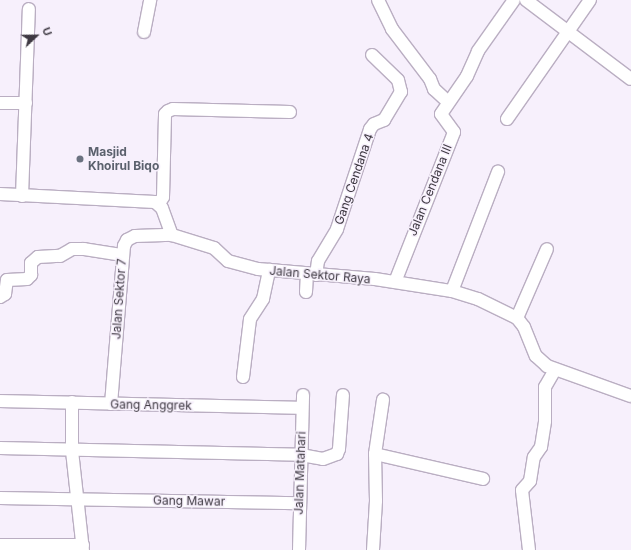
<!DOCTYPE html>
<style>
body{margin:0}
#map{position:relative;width:631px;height:550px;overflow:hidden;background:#f7f0fc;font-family:Inter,sans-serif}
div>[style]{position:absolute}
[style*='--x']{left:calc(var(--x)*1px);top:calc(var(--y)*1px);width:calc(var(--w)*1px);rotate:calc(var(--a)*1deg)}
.roads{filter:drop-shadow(1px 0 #baaec2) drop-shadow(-1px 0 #baaec2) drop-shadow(0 1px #baaec2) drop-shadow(0 -1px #baaec2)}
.street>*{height:12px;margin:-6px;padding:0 6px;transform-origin:6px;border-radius:6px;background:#fff}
.dots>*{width:11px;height:11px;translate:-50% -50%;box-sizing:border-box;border:2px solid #f7f0fc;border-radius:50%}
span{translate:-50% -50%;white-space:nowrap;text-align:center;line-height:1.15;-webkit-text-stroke:3px #f7f0fc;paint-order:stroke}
.worship-label{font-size:12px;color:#5b616d;font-weight:700}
.left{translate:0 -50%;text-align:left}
.street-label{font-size:12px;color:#3e3942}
.north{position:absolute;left:16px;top:16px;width:40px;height:40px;-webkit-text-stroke:3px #f7f0fc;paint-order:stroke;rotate:68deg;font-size:11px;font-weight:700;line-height:16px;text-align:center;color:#3e3942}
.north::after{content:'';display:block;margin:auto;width:14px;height:18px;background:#3e3942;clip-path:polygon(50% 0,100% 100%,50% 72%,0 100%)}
</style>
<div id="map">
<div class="roads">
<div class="street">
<i style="--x:378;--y:0;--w:32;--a:64"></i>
<i style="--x:392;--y:29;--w:63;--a:52.8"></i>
<i style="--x:430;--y:79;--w:11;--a:68"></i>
<i style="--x:434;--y:89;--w:19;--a:43"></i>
<i style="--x:526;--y:0;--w:131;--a:37"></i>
<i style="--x:144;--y:32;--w:33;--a:-79"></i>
<i style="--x:0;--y:103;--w:26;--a:0"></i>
<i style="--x:507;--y:119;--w:145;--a:-55.1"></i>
<i style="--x:0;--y:194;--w:155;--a:3"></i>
<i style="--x:155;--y:202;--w:9;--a:41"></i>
<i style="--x:162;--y:208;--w:29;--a:70"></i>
<i style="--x:172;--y:235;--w:44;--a:17.2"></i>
<i style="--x:214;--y:248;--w:19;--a:43"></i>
<i style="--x:228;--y:261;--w:31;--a:15"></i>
<i style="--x:258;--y:269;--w:117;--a:4.9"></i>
<i style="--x:375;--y:279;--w:78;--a:8.9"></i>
<i style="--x:452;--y:291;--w:27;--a:17"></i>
<i style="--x:478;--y:299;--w:43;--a:26"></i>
<i style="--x:517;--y:318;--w:11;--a:52"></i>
<i style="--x:524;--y:327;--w:31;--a:68"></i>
<i style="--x:536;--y:356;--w:15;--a:42"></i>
<i style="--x:547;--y:366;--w:89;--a:19.7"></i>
<i style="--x:22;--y:196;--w:187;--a:-87.9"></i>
<i style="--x:159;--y:204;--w:8;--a:-60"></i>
<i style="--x:163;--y:197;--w:83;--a:-88.6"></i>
<i style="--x:165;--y:114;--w:4;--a:-45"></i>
<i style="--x:168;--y:111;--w:5;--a:-22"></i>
<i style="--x:173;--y:109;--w:117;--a:1.5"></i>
<i style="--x:316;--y:275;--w:14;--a:-82"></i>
<i style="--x:318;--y:261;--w:37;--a:-59"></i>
<i style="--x:337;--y:229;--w:105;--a:-71.7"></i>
<i style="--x:370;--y:129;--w:6;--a:-51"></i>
<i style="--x:374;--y:124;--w:11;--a:-22"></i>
<i style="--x:384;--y:120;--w:33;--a:-59"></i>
<i style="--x:401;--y:92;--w:12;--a:-104"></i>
<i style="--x:398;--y:80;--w:36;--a:-136"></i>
<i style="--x:395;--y:282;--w:161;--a:-68.5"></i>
<i style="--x:454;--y:132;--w:22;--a:-126"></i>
<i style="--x:441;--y:114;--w:46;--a:-55.6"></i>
<i style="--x:467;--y:76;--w:27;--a:-66"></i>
<i style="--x:478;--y:51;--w:62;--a:-54.8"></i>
<i style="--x:452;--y:291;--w:128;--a:-68.9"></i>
<i style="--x:306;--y:292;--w:18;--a:-87"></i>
<i style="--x:0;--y:297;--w:6;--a:-31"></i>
<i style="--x:5;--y:294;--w:14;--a:-82"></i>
<i style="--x:7;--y:280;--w:20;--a:-3"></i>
<i style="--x:27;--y:279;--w:6;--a:-45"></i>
<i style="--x:31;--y:275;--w:12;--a:-90"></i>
<i style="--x:31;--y:263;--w:9;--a:-41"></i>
<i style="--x:38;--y:257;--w:22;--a:-3"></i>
<i style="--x:60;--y:256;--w:14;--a:-30"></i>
<i style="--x:72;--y:249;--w:12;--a:0"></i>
<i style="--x:84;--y:249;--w:38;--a:9"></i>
<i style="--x:517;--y:318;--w:75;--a:-66.5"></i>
<i style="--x:243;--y:377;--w:58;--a:-83.1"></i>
<i style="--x:250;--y:319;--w:24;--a:-57"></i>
<i style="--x:263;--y:299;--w:30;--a:-78"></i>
<i style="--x:0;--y:401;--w:302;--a:1.3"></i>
<i style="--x:72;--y:402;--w:49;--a:90"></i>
<i style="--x:72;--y:451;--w:100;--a:83.7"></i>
<i style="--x:111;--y:404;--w:159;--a:-85.3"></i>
<i style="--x:124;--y:246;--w:7;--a:-63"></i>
<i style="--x:127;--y:240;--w:9;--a:-27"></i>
<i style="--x:135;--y:236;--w:37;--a:-2"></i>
<i style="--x:0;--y:448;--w:301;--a:1.3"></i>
<i style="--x:301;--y:455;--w:22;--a:10"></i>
<i style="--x:323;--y:459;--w:15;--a:-20"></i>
<i style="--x:337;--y:454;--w:5;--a:-68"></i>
<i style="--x:339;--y:449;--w:54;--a:-85.8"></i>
<i style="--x:375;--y:454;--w:111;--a:13"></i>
<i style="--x:0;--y:498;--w:299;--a:1"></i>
<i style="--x:0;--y:545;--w:83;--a:0"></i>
<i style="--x:299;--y:550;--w:155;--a:-88.5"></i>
<i style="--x:373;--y:550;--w:49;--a:-86.5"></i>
<i style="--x:376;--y:501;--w:47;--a:-91.2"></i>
<i style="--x:375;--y:454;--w:55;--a:-81.6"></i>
<i style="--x:529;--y:550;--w:60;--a:-96.7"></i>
<i style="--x:522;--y:490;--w:12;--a:-48"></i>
<i style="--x:530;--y:481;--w:24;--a:-81"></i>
<i style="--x:534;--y:457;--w:12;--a:-55"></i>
<i style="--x:541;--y:447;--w:26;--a:-81"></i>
<i style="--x:545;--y:421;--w:34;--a:-90"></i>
<i style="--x:545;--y:387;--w:20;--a:-60"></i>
</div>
</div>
<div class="dots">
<i style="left:80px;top:159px;background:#6b7280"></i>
</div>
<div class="worship-label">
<span class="left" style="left:88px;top:159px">Masjid<br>Khoirul Biqo</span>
</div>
<div class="street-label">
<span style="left:354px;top:179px;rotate:-71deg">Gang Cendana 4</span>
<span style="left:430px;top:190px;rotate:-68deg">Jalan Cendana III</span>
<span style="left:320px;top:275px;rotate:5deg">Jalan Sektor Raya</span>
<span style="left:119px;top:299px;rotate:-86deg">Jalan Sektor 7</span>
<span style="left:151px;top:405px;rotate:1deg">Gang Anggrek</span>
<span style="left:300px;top:473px;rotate:-88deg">Jalan Matahari</span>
<span style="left:189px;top:501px;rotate:1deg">Gang Mawar</span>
</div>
<div class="north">U</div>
</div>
